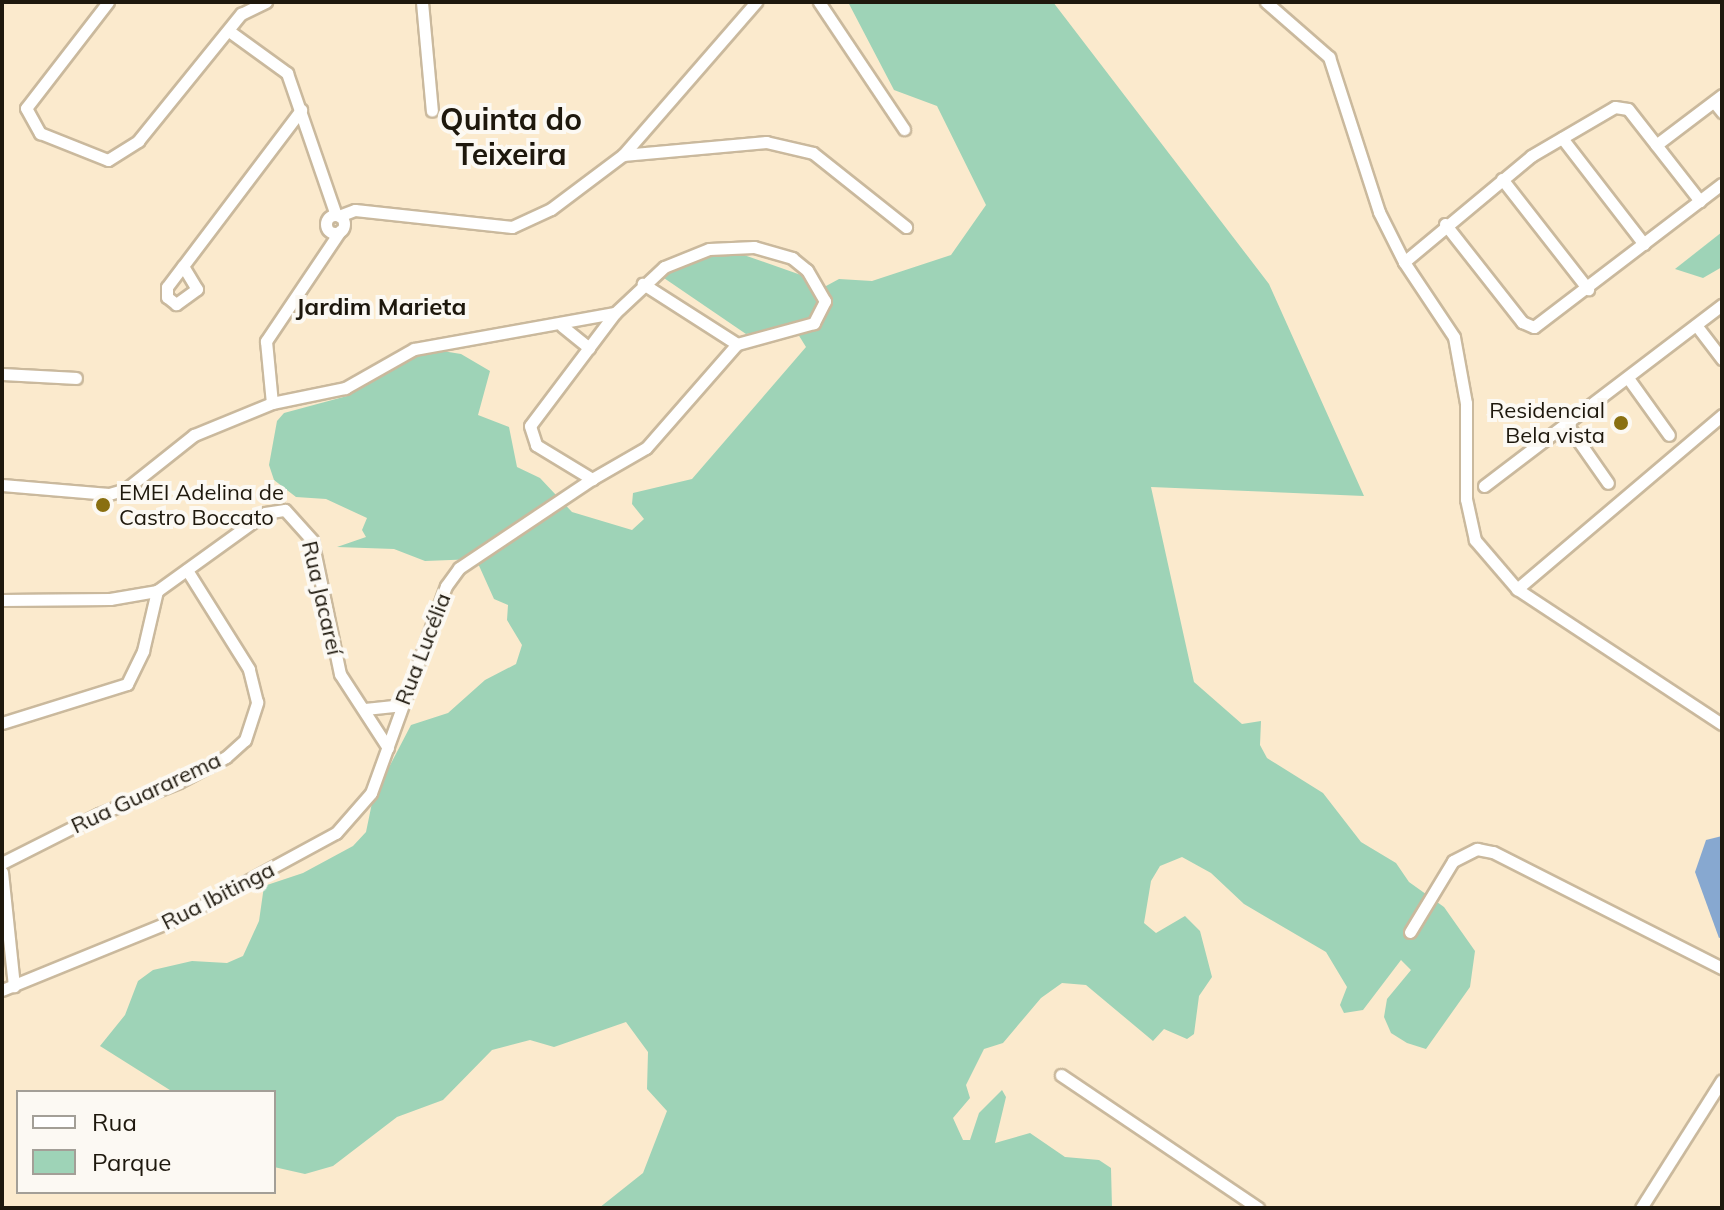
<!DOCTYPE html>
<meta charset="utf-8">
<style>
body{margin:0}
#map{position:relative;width:1724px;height:1210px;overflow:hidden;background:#fbeacd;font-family:Mulish,sans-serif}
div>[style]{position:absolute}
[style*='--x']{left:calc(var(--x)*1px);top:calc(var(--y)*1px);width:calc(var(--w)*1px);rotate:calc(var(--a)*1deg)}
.green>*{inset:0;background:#9ed3b7}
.water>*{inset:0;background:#87a8d0}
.roads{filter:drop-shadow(2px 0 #cab99d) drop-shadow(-2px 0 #cab99d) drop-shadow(0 2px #cab99d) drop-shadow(0 -2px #cab99d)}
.minor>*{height:11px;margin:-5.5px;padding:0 5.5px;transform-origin:5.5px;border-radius:5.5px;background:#fff}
.minor>.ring{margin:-5.5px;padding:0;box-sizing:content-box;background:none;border:11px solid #fff;border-radius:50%}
.dots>*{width:22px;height:22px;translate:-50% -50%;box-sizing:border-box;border:4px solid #fcf9f3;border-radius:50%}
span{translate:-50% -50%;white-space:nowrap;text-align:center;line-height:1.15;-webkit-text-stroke:8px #fcf9f3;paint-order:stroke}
.poi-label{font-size:22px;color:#1e180d}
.right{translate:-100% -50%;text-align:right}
.left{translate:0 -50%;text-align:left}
.street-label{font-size:22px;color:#1e180d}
.neighbourhood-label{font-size:24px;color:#1e180d;font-weight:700}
.district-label{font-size:30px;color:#1e180d;font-weight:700}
.frame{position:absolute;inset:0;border:4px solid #1e180d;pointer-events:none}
.legend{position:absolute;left:16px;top:1090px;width:260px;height:104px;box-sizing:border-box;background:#fcf9f3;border:2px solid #a39f97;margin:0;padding:10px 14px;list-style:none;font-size:24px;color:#1e180d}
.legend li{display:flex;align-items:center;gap:16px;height:40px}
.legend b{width:40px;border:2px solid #a39f97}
</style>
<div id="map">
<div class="green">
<i style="clip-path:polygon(848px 2px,1053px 2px,1269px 284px,1364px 496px,1151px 487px,1194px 682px,1242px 724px,1261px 721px,1260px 745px,1267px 758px,1323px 793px,1361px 842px,1396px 863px,1409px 882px,1444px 907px,1475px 951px,1470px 987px,1426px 1049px,1407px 1043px,1391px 1033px,1384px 1017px,1387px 999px,1411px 970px,1401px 960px,1363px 1010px,1344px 1013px,1340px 1005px,1347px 987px,1326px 952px,1244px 904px,1211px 873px,1182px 857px,1160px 866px,1151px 881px,1144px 923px,1156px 933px,1185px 916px,1200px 931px,1212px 977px,1199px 996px,1194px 1034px,1187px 1039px,1164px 1029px,1153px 1041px,1086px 985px,1062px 983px,1041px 998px,1003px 1043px,984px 1049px,966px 1085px,970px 1098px,953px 1118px,963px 1140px,970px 1140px,979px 1113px,1002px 1090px,1006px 1097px,995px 1143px,1030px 1133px,1065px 1157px,1099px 1160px,1111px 1168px,1112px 1208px,599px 1208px,643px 1173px,667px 1111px,647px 1089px,648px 1052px,626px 1022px,554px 1047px,530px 1040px,492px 1050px,443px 1100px,397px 1117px,333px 1166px,305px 1174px,274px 1167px,274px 1092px,173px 1092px,100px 1046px,125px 1015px,138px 981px,153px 970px,192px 961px,227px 963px,243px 956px,259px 921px,264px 886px,303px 873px,353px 846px,366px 832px,373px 798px,411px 725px,448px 713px,485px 680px,516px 664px,522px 645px,507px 620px,508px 605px,494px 599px,476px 559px,425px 561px,394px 549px,337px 547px,366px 537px,362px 530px,367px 518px,326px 499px,296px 497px,274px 480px,269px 465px,277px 421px,284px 413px,347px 396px,424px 348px,461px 354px,490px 371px,478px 415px,509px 427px,517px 467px,540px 478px,572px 512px,632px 530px,644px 519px,632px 504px,633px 493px,692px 479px,806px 347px,793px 326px,746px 334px,661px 276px,701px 257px,741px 254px,801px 275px,815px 292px,839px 279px,872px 281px,951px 255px,986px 205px,937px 106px,894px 90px)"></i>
<i style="clip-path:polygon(1722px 232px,1722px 267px,1703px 278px,1675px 269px)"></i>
</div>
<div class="water">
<i style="clip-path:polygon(1722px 836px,1722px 937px,1719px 938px,1695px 872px,1706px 840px)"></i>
</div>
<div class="roads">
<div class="minor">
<i style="--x:108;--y:2;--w:134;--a:127.7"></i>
<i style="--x:26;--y:108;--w:29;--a:61"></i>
<i style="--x:40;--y:133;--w:73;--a:21.7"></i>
<i style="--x:108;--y:160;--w:36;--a:-32"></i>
<i style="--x:138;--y:141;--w:164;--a:-51"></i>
<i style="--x:241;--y:14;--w:28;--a:-26"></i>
<i style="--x:422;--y:2;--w:109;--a:84.8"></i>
<i style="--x:819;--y:2;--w:153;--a:56.2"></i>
<i style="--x:1266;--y:2;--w:84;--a:41.1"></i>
<i style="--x:1329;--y:57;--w:163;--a:72.1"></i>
<i style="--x:1379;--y:212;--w:56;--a:63.4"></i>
<i style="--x:1404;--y:262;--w:90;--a:56.3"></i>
<i style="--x:1454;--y:337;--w:67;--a:79.7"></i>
<i style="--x:1466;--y:403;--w:96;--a:90"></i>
<i style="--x:1466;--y:499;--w:42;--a:77.6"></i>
<i style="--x:1475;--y:540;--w:65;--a:49.4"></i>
<i style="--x:1517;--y:589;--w:245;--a:33.4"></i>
<i style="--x:229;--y:31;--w:72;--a:35.9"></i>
<i style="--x:287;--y:73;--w:150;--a:71"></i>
<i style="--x:1714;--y:102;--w:13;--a:51"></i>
<i style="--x:1562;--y:138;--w:134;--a:52.3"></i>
<i style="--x:1656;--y:145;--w:83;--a:-37.1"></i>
<i style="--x:623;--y:155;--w:203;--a:-49"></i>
<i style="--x:1502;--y:179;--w:140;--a:52"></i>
<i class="ring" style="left:326px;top:215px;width:7px;height:7px"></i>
<i style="--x:339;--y:216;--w:17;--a:-21"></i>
<i style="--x:355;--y:210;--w:158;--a:6.2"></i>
<i style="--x:512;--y:227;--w:43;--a:-24.8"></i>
<i style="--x:551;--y:209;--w:90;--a:-36.9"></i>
<i style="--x:623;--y:155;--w:144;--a:-5.2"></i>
<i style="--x:766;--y:142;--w:48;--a:13.2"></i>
<i style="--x:813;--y:153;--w:119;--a:38.5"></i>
<i style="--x:1445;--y:224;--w:125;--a:51.8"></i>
<i style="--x:1522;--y:322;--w:13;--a:23"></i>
<i style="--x:1534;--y:327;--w:236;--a:-37.3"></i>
<i style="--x:340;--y:231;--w:133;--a:123.9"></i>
<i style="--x:266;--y:341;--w:62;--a:84.5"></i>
<i style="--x:272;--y:403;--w:75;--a:-11.6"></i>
<i style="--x:345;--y:388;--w:79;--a:-29.5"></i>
<i style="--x:414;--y:349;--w:204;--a:-10.2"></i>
<i style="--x:615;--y:313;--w:67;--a:-43.2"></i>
<i style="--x:664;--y:267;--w:48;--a:-21.8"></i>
<i style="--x:709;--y:249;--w:45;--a:-2.5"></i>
<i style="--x:754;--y:247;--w:40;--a:16"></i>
<i style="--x:792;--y:258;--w:19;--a:39"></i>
<i style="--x:807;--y:270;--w:36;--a:60"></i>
<i style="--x:825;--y:301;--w:25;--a:117"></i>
<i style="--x:814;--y:323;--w:80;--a:164.7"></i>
<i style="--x:1404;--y:262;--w:165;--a:-39.8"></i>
<i style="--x:1531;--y:156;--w:97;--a:-30.3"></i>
<i style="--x:1615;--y:107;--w:13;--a:9"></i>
<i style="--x:1628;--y:109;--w:117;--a:52"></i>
<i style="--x:183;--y:266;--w:27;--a:59"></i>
<i style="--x:197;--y:289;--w:26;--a:144"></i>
<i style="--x:176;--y:304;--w:11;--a:-142"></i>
<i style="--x:167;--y:297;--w:10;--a:-90"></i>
<i style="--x:167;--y:287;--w:26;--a:-53"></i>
<i style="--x:183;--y:266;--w:196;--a:-52.9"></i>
<i style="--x:615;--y:313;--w:141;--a:127"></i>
<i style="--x:530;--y:426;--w:20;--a:72"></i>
<i style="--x:536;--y:445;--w:66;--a:31.3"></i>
<i style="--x:592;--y:479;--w:62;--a:-29.9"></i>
<i style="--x:646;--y:448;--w:138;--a:-48.8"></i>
<i style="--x:737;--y:344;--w:112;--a:-147.4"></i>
<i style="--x:1696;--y:325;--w:43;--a:52.6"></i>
<i style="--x:562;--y:326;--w:35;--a:39"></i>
<i style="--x:2;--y:374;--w:74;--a:3.1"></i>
<i style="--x:1628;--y:378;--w:70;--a:54.3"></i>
<i style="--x:1566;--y:423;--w:73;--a:55"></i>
<i style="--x:2;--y:485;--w:107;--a:4.8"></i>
<i style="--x:109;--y:494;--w:18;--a:-16"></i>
<i style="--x:126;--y:489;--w:87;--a:-38.5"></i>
<i style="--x:194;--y:435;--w:84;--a:-22.3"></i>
<i style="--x:1484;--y:486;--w:299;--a:-37.3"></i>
<i style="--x:1517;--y:589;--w:269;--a:-40.3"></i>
<i style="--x:2;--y:600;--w:108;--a:-0.5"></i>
<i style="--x:110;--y:599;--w:48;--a:-9.7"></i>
<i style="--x:157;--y:591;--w:133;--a:-35.8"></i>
<i style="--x:265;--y:513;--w:20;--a:-9"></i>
<i style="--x:285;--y:510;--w:40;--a:48"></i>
<i style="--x:312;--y:540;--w:137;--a:78.2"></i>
<i style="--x:340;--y:674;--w:88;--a:57"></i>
<i style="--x:365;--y:709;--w:36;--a:-6"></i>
<i style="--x:2;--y:723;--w:131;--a:-17.3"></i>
<i style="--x:127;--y:684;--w:37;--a:-64"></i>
<i style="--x:143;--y:651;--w:62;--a:-76.9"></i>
<i style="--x:2;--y:863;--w:109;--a:-26.8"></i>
<i style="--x:99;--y:814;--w:86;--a:-21.8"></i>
<i style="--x:179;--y:782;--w:53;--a:-28"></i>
<i style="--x:226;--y:757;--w:25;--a:-42"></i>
<i style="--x:245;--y:740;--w:40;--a:-72"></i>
<i style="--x:257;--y:702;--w:34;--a:-104"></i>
<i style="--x:249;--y:669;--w:117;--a:-122.1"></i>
<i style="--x:2;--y:872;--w:115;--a:84"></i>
<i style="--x:1410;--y:932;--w:83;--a:-58.8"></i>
<i style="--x:1453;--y:861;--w:27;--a:-27"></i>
<i style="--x:1477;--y:849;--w:16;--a:11"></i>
<i style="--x:1493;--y:852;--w:257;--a:26.9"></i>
<i style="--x:2;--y:990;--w:193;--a:-22.2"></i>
<i style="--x:181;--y:917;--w:176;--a:-28.5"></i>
<i style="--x:336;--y:833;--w:53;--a:-48.8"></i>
<i style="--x:371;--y:793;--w:220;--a:-70.1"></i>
<i style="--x:446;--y:586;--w:22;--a:-54"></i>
<i style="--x:459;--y:568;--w:160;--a:-33.8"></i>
<i style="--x:1061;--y:1075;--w:238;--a:34"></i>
<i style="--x:1641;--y:1208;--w:151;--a:-57.7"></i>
</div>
</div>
<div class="dots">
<i style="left:1621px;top:423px;background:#896f10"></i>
<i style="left:103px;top:505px;background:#896f10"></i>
</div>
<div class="poi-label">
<span class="right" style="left:1605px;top:423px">Residencial<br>Bela vista</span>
<span class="left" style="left:119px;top:505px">EMEI Adelina de<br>Castro Boccato</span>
</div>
<div class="street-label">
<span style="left:322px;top:598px;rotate:77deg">Rua Jacareí</span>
<span style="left:423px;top:649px;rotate:-69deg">Rua Lucélia</span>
<span style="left:146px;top:793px;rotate:-25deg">Rua Guararema</span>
<span style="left:218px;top:896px;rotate:-27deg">Rua Ibitinga</span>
</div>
<div class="neighbourhood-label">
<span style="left:381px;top:307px">Jardim Marieta</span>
</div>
<div class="district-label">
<span style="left:511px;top:136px">Quinta do<br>Teixeira</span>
</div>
<div class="frame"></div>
<ul class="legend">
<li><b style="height:10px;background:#fff"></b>Rua</li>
<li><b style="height:22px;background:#9ed3b7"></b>Parque</li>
</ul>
</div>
